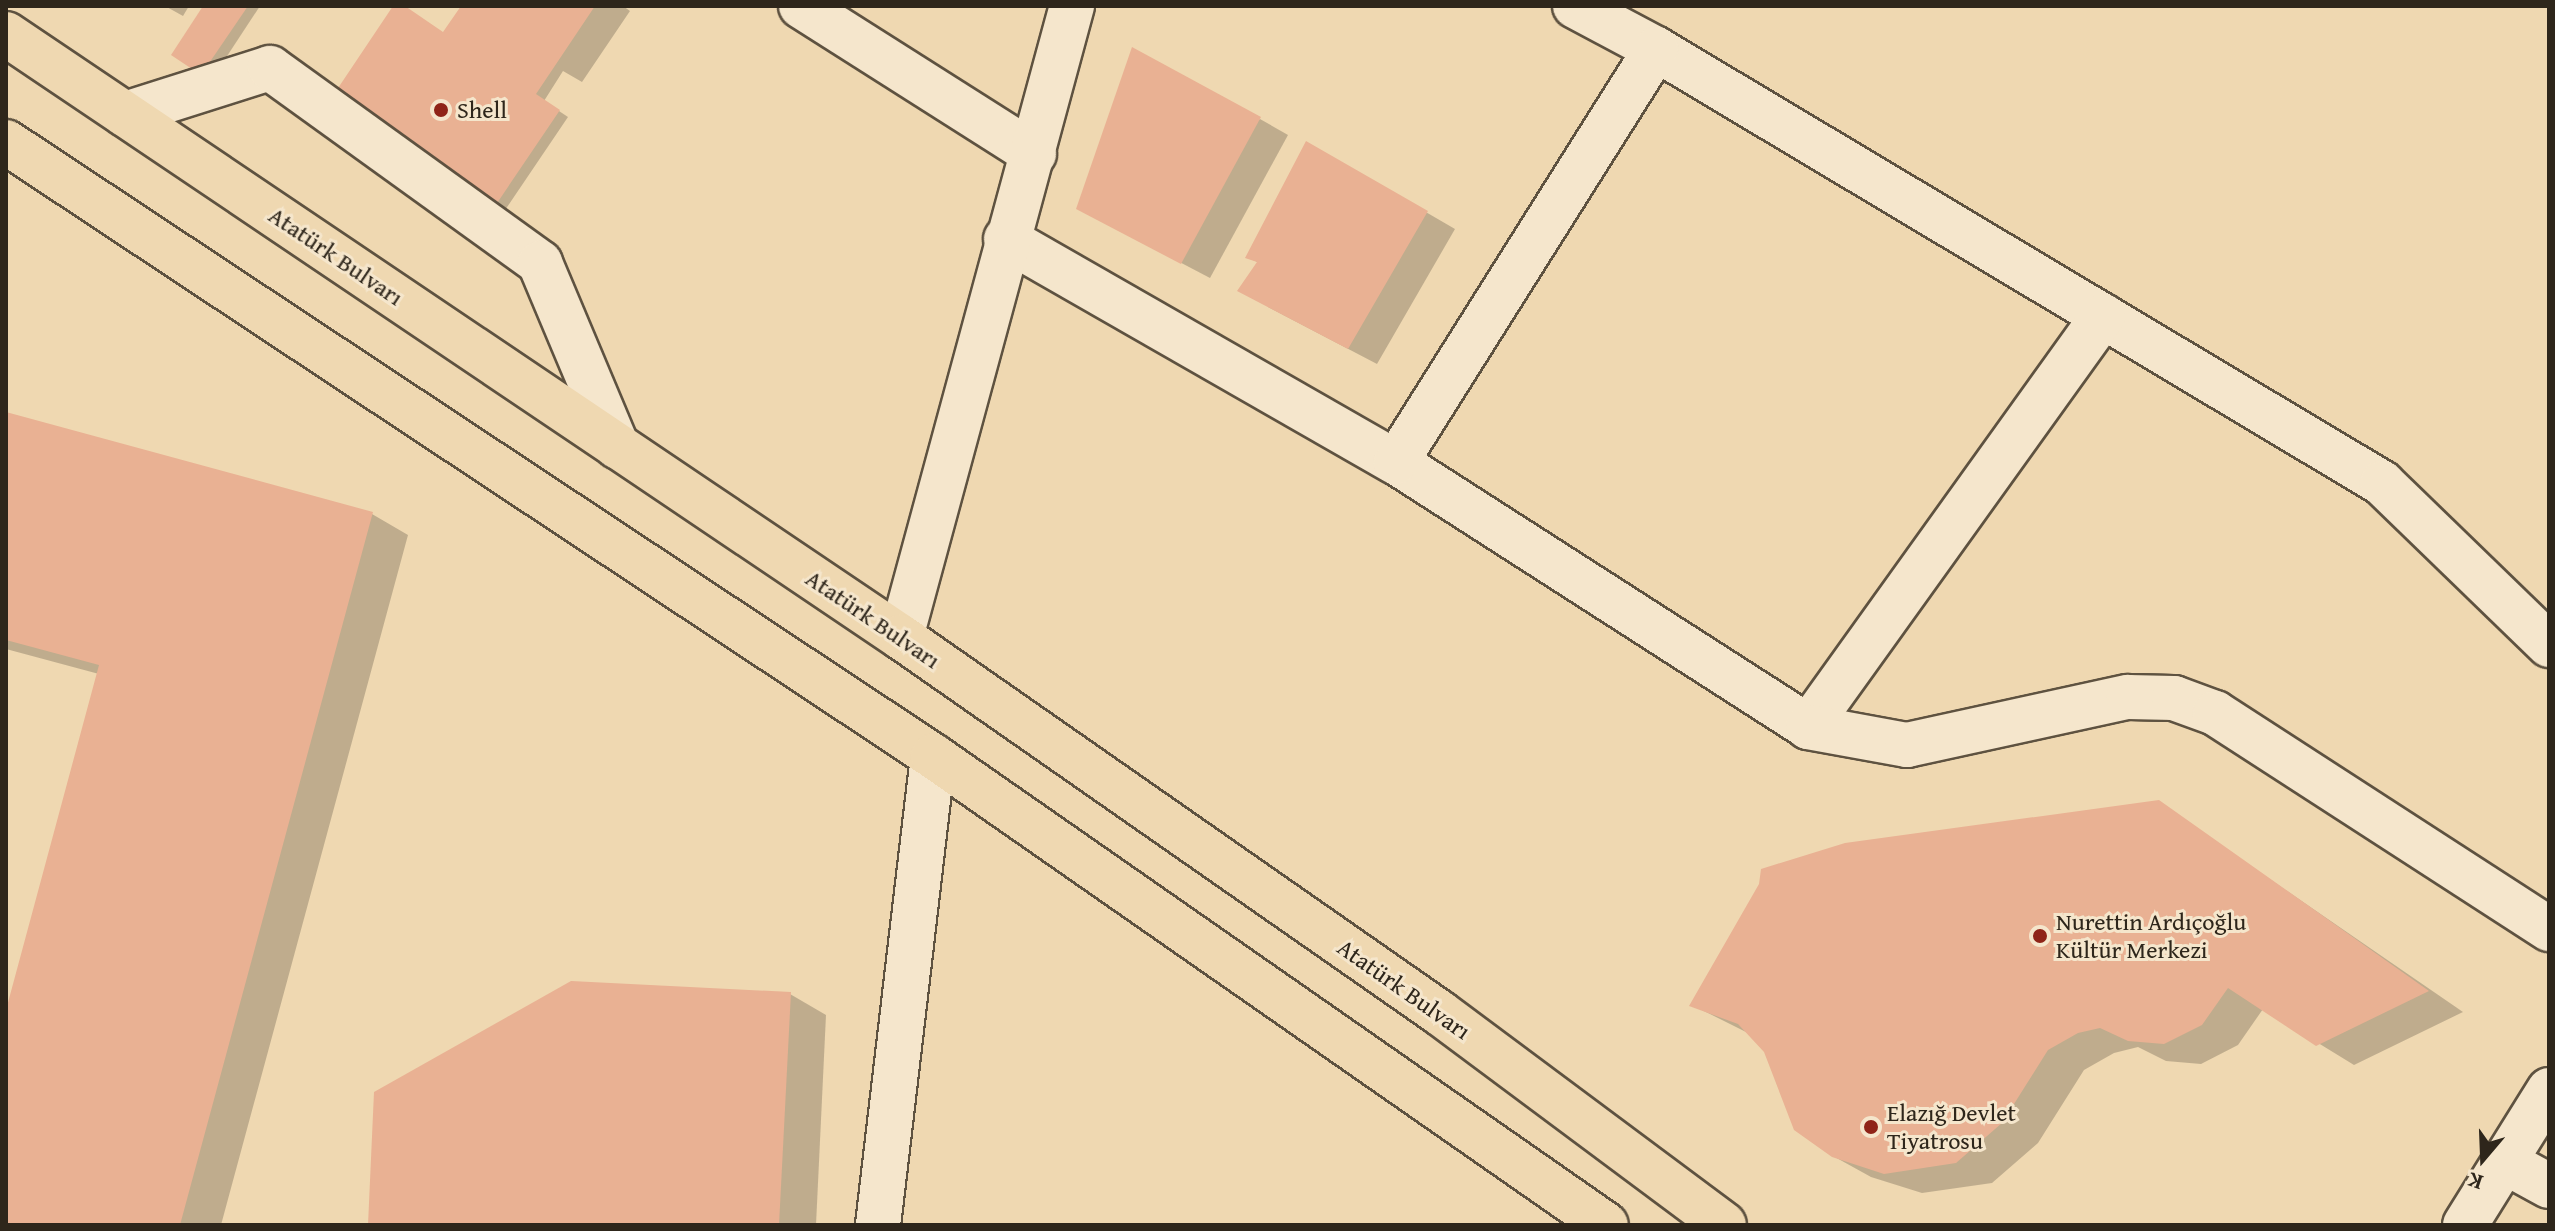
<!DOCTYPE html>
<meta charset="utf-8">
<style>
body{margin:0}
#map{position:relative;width:2555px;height:1231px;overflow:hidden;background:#efd8b1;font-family:"Gentium Book Plus",serif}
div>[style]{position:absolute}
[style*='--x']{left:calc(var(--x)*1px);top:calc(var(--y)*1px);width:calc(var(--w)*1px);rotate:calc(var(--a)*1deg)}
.shadow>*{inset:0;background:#0003}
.building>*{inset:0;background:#e9b193}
.roads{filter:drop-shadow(2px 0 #5e5240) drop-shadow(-2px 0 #5e5240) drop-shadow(0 2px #5e5240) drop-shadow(0 -2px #5e5240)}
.minor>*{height:44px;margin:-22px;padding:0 22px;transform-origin:22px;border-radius:22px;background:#f5e6cc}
.major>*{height:44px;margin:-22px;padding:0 22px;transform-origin:22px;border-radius:22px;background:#efd8b1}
.dots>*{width:22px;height:22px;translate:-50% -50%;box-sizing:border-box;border:4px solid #f5e6cc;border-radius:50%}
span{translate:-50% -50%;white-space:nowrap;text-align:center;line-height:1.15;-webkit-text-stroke:6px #f5e6cc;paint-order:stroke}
.poi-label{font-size:24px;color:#2e261b}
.left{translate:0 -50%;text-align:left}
.street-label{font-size:24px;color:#2e261b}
.frame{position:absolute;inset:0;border:8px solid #2e261b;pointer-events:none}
.north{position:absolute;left:2443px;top:1119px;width:80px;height:80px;-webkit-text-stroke:6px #f5e6cc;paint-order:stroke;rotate:199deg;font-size:22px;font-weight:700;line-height:32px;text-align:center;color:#2e261b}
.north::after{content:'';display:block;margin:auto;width:28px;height:36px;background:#2e261b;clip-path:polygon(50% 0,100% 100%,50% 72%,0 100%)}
</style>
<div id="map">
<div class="shadow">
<i style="clip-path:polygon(165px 6px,189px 6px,183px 16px)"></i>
<i style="clip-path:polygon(205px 6px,260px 6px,212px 79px,173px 55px)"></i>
<i style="clip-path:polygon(395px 6px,451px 39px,464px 6px,623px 6px,630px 11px,582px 82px,563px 71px,544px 101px,568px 117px,501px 216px)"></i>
<i style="clip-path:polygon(1260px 119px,1288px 135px,1210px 278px,1107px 224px)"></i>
<i style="clip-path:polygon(1307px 143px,1455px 229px,1377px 364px,1268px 307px,1259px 263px,1248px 257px)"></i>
<i style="clip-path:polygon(6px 414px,372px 514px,408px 535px,221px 1225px,6px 1225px,6px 1018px,99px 674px,6px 649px)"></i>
<i style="clip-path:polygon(2159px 803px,2463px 1012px,2354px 1065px,2263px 1009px,2238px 1045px,2201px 1064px,2166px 1061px,2138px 1047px,2114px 1053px,2084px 1070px,2038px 1143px,1992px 1183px,1922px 1193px,1871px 1177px,1833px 1156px,1766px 1050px,1750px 1034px,1692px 1005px)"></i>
<i style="clip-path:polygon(790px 994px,826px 1015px,816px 1225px,370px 1225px)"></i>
</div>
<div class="building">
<i style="clip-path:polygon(203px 6px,248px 6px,201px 75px,171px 55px)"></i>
<i style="clip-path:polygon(393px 6px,405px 6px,443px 32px,461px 6px,595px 6px,536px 94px,560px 110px,491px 212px,328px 103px)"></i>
<i style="clip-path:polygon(1132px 47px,1261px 117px,1181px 264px,1076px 209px)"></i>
<i style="clip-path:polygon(1306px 141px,1428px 211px,1348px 349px,1237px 291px,1257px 262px,1245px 258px)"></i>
<i style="clip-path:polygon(6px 412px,373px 512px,180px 1225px,6px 1225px,6px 1010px,99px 665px,6px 640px)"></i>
<i style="clip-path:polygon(2159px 800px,2429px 991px,2316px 1046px,2228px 988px,2202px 1025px,2164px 1044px,2128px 1041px,2100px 1028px,2078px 1033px,2048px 1050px,2002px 1123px,1956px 1163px,1884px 1174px,1832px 1157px,1794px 1130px,1764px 1052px,1738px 1024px,1689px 1006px,1759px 884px,1761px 869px,1845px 843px)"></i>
<i style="clip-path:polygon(571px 981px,791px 992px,779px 1225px,368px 1225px,374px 1092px)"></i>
</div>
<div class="roads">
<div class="minor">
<i style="--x:801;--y:6;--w:276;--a:32.4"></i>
<i style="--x:1575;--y:6;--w:92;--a:28"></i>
<i style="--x:1656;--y:49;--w:846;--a:30.87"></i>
<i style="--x:2382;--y:483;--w:233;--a:44.1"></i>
<i style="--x:125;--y:114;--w:152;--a:-17.6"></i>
<i style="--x:270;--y:68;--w:333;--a:35.8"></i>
<i style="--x:540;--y:263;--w:199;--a:67.2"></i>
<i style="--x:1006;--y:239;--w:449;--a:29.8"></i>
<i style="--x:1396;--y:462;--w:490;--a:32.7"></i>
<i style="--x:1808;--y:727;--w:506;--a:-54.33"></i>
<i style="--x:1396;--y:462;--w:488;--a:-57.8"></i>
<i style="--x:901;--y:637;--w:654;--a:-74.84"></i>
<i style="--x:1808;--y:727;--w:101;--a:10.3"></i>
<i style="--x:1907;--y:745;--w:226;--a:-12.3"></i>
<i style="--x:2128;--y:697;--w:46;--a:1.2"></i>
<i style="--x:2174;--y:698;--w:44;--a:20.1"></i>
<i style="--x:2215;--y:713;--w:398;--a:32.9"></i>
<i style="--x:2505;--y:1162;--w:50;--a:28.6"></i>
<i style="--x:878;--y:1225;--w:472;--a:-83.3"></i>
<i style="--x:2465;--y:1225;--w:159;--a:-58.1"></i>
</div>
<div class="major">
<i style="--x:6;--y:34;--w:1079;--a:33.97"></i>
<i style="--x:901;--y:637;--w:657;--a:34.9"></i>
<i style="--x:1440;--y:1013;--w:354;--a:36.7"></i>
<i style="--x:6;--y:142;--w:1112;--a:33.52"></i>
<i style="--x:933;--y:756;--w:820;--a:34.87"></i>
</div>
</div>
<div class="dots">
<i style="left:441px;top:110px;background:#8f2418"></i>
<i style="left:2040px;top:936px;background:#8f2418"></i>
<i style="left:1871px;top:1127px;background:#8f2418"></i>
</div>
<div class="poi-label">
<span class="left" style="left:457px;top:110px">Shell</span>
<span class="left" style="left:2056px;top:936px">Nurettin Ardıçoğlu<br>Kültür Merkezi</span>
<span class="left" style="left:1887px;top:1127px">Elazığ Devlet<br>Tiyatrosu</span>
</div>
<div class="street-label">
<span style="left:336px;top:256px;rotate:34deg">Atatürk Bulvarı</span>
<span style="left:873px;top:619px;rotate:34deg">Atatürk Bulvarı</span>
<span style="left:1404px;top:989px;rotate:35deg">Atatürk Bulvarı</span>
</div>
<div class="frame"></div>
<div class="north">K</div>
</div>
